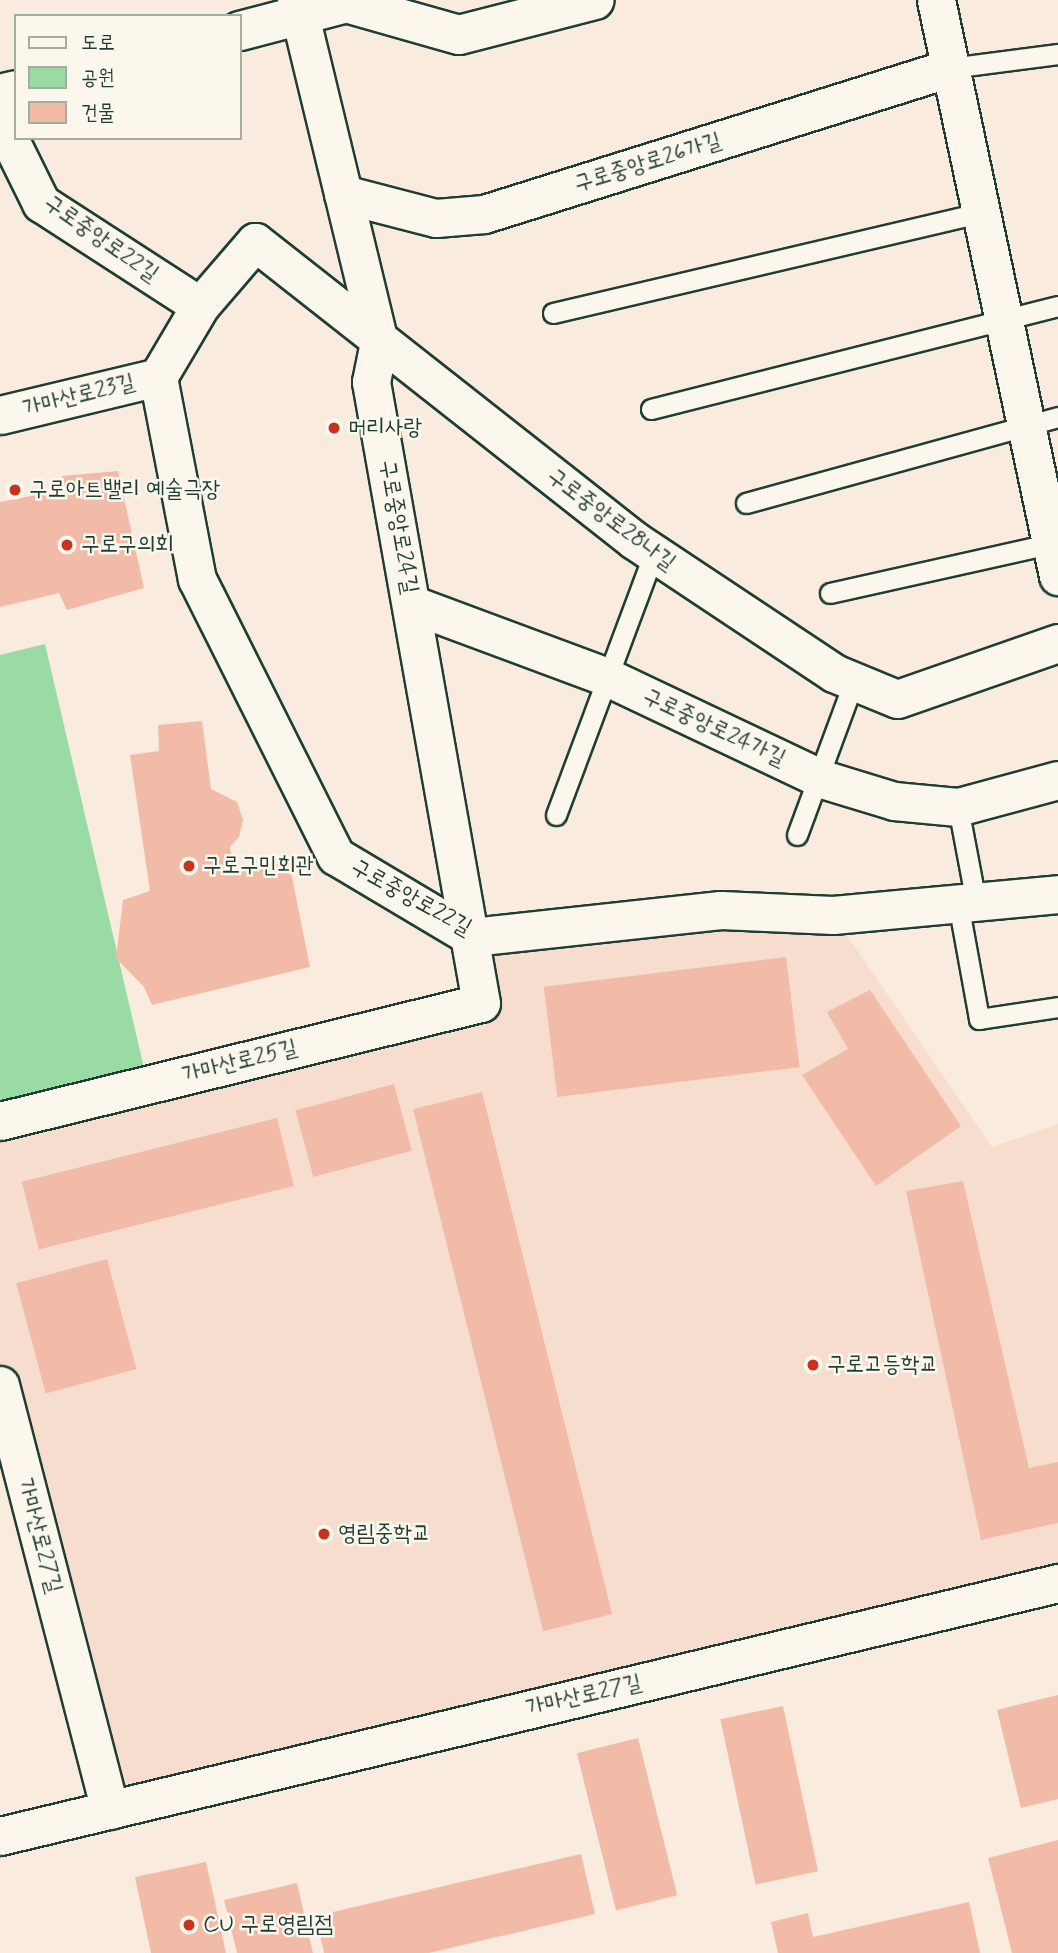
<!DOCTYPE html>
<meta charset="utf-8">
<style>
body{margin:0}
#map{position:relative;width:1058px;height:1953px;overflow:hidden;background:#f9ebde;font-family:Mynerve,"Poor Story",sans-serif}
div>[style]{position:absolute}
[style*='--x']{left:calc(var(--x)*1px);top:calc(var(--y)*1px);width:calc(var(--w)*1px);rotate:calc(var(--a)*1deg)}
.built>*{inset:0;background:#f7ddce}
.green>*{inset:0;background:#9adba5}
.building>*{inset:0;background:#f2bba7;transform-origin:0 0}
.roads{filter:drop-shadow(2px 0 #1f3d34) drop-shadow(-2px 0 #1f3d34) drop-shadow(0 2px #1f3d34) drop-shadow(0 -2px #1f3d34)}
.lane>*{height:19px;margin:-9.5px;padding:0 9.5px;transform-origin:9.5px;border-radius:9.5px;background:#fbf7ec}
.street>*{height:37px;margin:-18.5px;padding:0 18.5px;transform-origin:18.5px;border-radius:18.5px;background:#fbf7ec}
.secondary>*{height:38px;margin:-19px;padding:0 19px;transform-origin:19px;border-radius:19px;background:#fbf7ec}
.dots>*{width:19px;height:19px;translate:-50% -50%;box-sizing:border-box;border:4px solid #fbf7ec;border-radius:50%}
span{translate:-50% -50%;white-space:nowrap;text-align:center;line-height:1.15;-webkit-text-stroke:5px #fbf7ec;paint-order:stroke}
.street-label{font-size:23px;color:#1f3d34}
.poi-label{font-size:23px;color:#1f3d34}
.left{translate:0 -50%;text-align:left}
.legend{position:absolute;left:14px;top:14px;width:228px;height:126px;box-sizing:border-box;background:#fbf7ec;border:2px solid #a3ada2;margin:0;padding:9px 12px;list-style:none;font-size:21px;color:#1f3d34}
.legend li{display:flex;align-items:center;gap:14px;height:35px}
.legend b{width:35px;border:2px solid #a3ada2}
</style>
<div id="map">
<div class="built">
<i style="clip-path:polygon(833px 915px,992px 1147px,1058px 1124px,1058px 1583px,110px 1810px,0 1385px,0 1121px,480px 1003px,472px 937px)"></i>
</div>
<div class="green">
<i style="clip-path:polygon(45px 644px,148px 1085px,0 1121px,0 655px)"></i>
</div>
<div class="building">
<i style="clip-path:polygon(118px 471px,144px 588px,67px 610px,59px 593px,0 607px,0 502px,62px 490px,62px 476px)"></i>
<i style="clip-path:polygon(202px 721px,211px 789px,237px 802px,243px 820px,239px 837px,230px 847px,233px 871px,289px 862px,310px 967px,152px 1005px,144px 987px,116px 958px,123px 900px,150px 891px,130px 755px,159px 751px,158px 725px)"></i>
<i style="left:786px;top:957px;width:111px;height:244px;rotate:83deg"></i>
<i style="clip-path:polygon(870px 990px,961px 1126px,876px 1186px,802px 1075px,848px 1049px,827px 1012px)"></i>
<i style="left:394px;top:1084px;width:69px;height:102px;rotate:75deg"></i>
<i style="left:482px;top:1092px;width:538px;height:71px;rotate:76deg"></i>
<i style="left:277px;top:1118px;width:70px;height:263px;rotate:76deg"></i>
<i style="clip-path:polygon(963px 1181px,1029px 1468px,1058px 1462px,1058px 1523px,981px 1540px,906px 1191px)"></i>
<i style="left:107px;top:1259px;width:114px;height:94px;rotate:75deg"></i>
<i style="clip-path:polygon(1058px 1695px,1058px 1799px,1021px 1808px,997px 1710px)"></i>
<i style="left:783px;top:1706px;width:169px;height:64px;rotate:78deg"></i>
<i style="left:638px;top:1738px;width:162px;height:63px;rotate:76deg"></i>
<i style="clip-path:polygon(1058px 1840px,1058px 1953px,1012px 1953px,988px 1858px)"></i>
<i style="clip-path:polygon(581px 1854px,595px 1914px,429px 1953px,324px 1953px,316px 1916px)"></i>
<i style="clip-path:polygon(206px 1862px,226px 1953px,151px 1953px,135px 1877px)"></i>
<i style="clip-path:polygon(297px 1883px,313px 1953px,237px 1953px,224px 1900px)"></i>
<i style="clip-path:polygon(969px 1902px,980px 1953px,778px 1953px,771px 1922px,808px 1913px,813px 1937px)"></i>
</div>
<div class="roads">
<div class="lane">
<i style="--x:950;--y:68;--w:109;--a:-7.4"></i>
<i style="--x:553;--y:313;--w:440;--a:-13.2"></i>
<i style="--x:651;--y:409;--w:420;--a:-14.2"></i>
<i style="--x:746;--y:503;--w:324;--a:-15.4"></i>
<i style="--x:830;--y:593;--w:234;--a:-12.6"></i>
<i style="--x:958;--y:807;--w:97;--a:79.3"></i>
<i style="--x:556;--y:815;--w:280;--a:-69.5"></i>
<i style="--x:797;--y:835;--w:164;--a:-69.7"></i>
<i style="--x:958;--y:903;--w:118;--a:79.7"></i>
<i style="--x:979;--y:1019;--w:80;--a:-8.6"></i>
</div>
<div class="street">
<i style="--x:936;--y:0;--w:589;--a:78.04"></i>
<i style="--x:0;--y:120;--w:93;--a:63.7"></i>
<i style="--x:41;--y:203;--w:189;--a:32.9"></i>
<i style="--x:343;--y:194;--w:96;--a:14.5"></i>
<i style="--x:436;--y:218;--w:48;--a:-4.8"></i>
<i style="--x:484;--y:214;--w:488;--a:-17.4"></i>
<i style="--x:0;--y:415;--w:163;--a:-13.5"></i>
<i style="--x:411;--y:604;--w:209;--a:20.4"></i>
<i style="--x:607;--y:677;--w:238;--a:25.4"></i>
<i style="--x:822;--y:779;--w:75;--a:17"></i>
<i style="--x:894;--y:801;--w:64;--a:5.4"></i>
<i style="--x:958;--y:807;--w:104;--a:-15.1"></i>
<i style="--x:1058;--y:643;--w:170;--a:160.8"></i>
<i style="--x:897;--y:699;--w:68;--a:-157.6"></i>
<i style="--x:834;--y:673;--w:240;--a:-146.4"></i>
<i style="--x:634;--y:540;--w:482;--a:-141.8"></i>
<i style="--x:255;--y:242;--w:84;--a:130.7"></i>
<i style="--x:200;--y:306;--w:82;--a:120.6"></i>
<i style="--x:158;--y:377;--w:206;--a:79.1"></i>
<i style="--x:197;--y:579;--w:310;--a:63.4"></i>
<i style="--x:336;--y:856;--w:158;--a:30.8"></i>
<i style="--x:472;--y:937;--w:250;--a:-6.2"></i>
<i style="--x:721;--y:910;--w:112;--a:2.6"></i>
<i style="--x:833;--y:915;--w:226;--a:-5.3"></i>
<i style="--x:0;--y:1121;--w:495;--a:-13.8"></i>
<i style="--x:481;--y:1003;--w:631;--a:-100.04"></i>
<i style="--x:371;--y:382;--w:41;--a:-78.7"></i>
<i style="--x:379;--y:342;--w:352;--a:-103.6"></i>
<i style="--x:0;--y:1385;--w:439;--a:75.5"></i>
<i style="--x:0;--y:1836;--w:1088;--a:-13.45"></i>
</div>
<div class="secondary">
<i style="--x:349;--y:0;--w:4;--a:135"></i>
<i style="--x:346;--y:3;--w:117;--a:15.8"></i>
<i style="--x:459;--y:35;--w:140;--a:-14.4"></i>
<i style="--x:240;--y:31;--w:122;--a:-14.7"></i>
<i style="--x:0;--y:94;--w:16;--a:-14"></i>
</div>
</div>
<div class="dots">
<i style="left:334px;top:428px;background:#c8321e"></i>
<i style="left:15px;top:490px;background:#c8321e"></i>
<i style="left:67px;top:545px;background:#c8321e"></i>
<i style="left:189px;top:866px;background:#c8321e"></i>
<i style="left:813px;top:1365px;background:#c8321e"></i>
<i style="left:324px;top:1534px;background:#c8321e"></i>
<i style="left:189px;top:1925px;background:#c8321e"></i>
</div>
<div class="street-label">
<span style="left:648px;top:163px;rotate:-17deg">구로중앙로26가길</span>
<span style="left:101px;top:239px;rotate:35deg">구로중앙로22길</span>
<span style="left:79px;top:396px;rotate:-14deg">가마산로23길</span>
<span style="left:611px;top:520px;rotate:37deg">구로중앙로28나길</span>
<span style="left:398px;top:527px;rotate:80deg">구로중앙로24길</span>
<span style="left:714px;top:728px;rotate:25deg">구로중앙로24가길</span>
<span style="left:411px;top:898px;rotate:29deg">구로중앙로22길</span>
<span style="left:240px;top:1062px;rotate:-14deg">가마산로25길</span>
<span style="left:39px;top:1536px;rotate:75deg">가마산로27길</span>
<span style="left:584px;top:1696px;rotate:-13deg">가마산로27길</span>
</div>
<div class="poi-label">
<span class="left" style="left:348px;top:428px">머리사랑</span>
<span class="left" style="left:29px;top:490px">구로아트밸리 예술극장</span>
<span class="left" style="left:81px;top:545px">구로구의회</span>
<span class="left" style="left:203px;top:866px">구로구민회관</span>
<span class="left" style="left:827px;top:1365px">구로고등학교</span>
<span class="left" style="left:338px;top:1534px">영림중학교</span>
<span class="left" style="left:203px;top:1925px">CU 구로영림점</span>
</div>
<ul class="legend">
<li><b style="height:9px;background:#fbf7ec"></b>도로</li>
<li><b style="height:19px;background:#9adba5"></b>공원</li>
<li><b style="height:19px;background:#f2bba7"></b>건물</li>
</ul>
</div>
